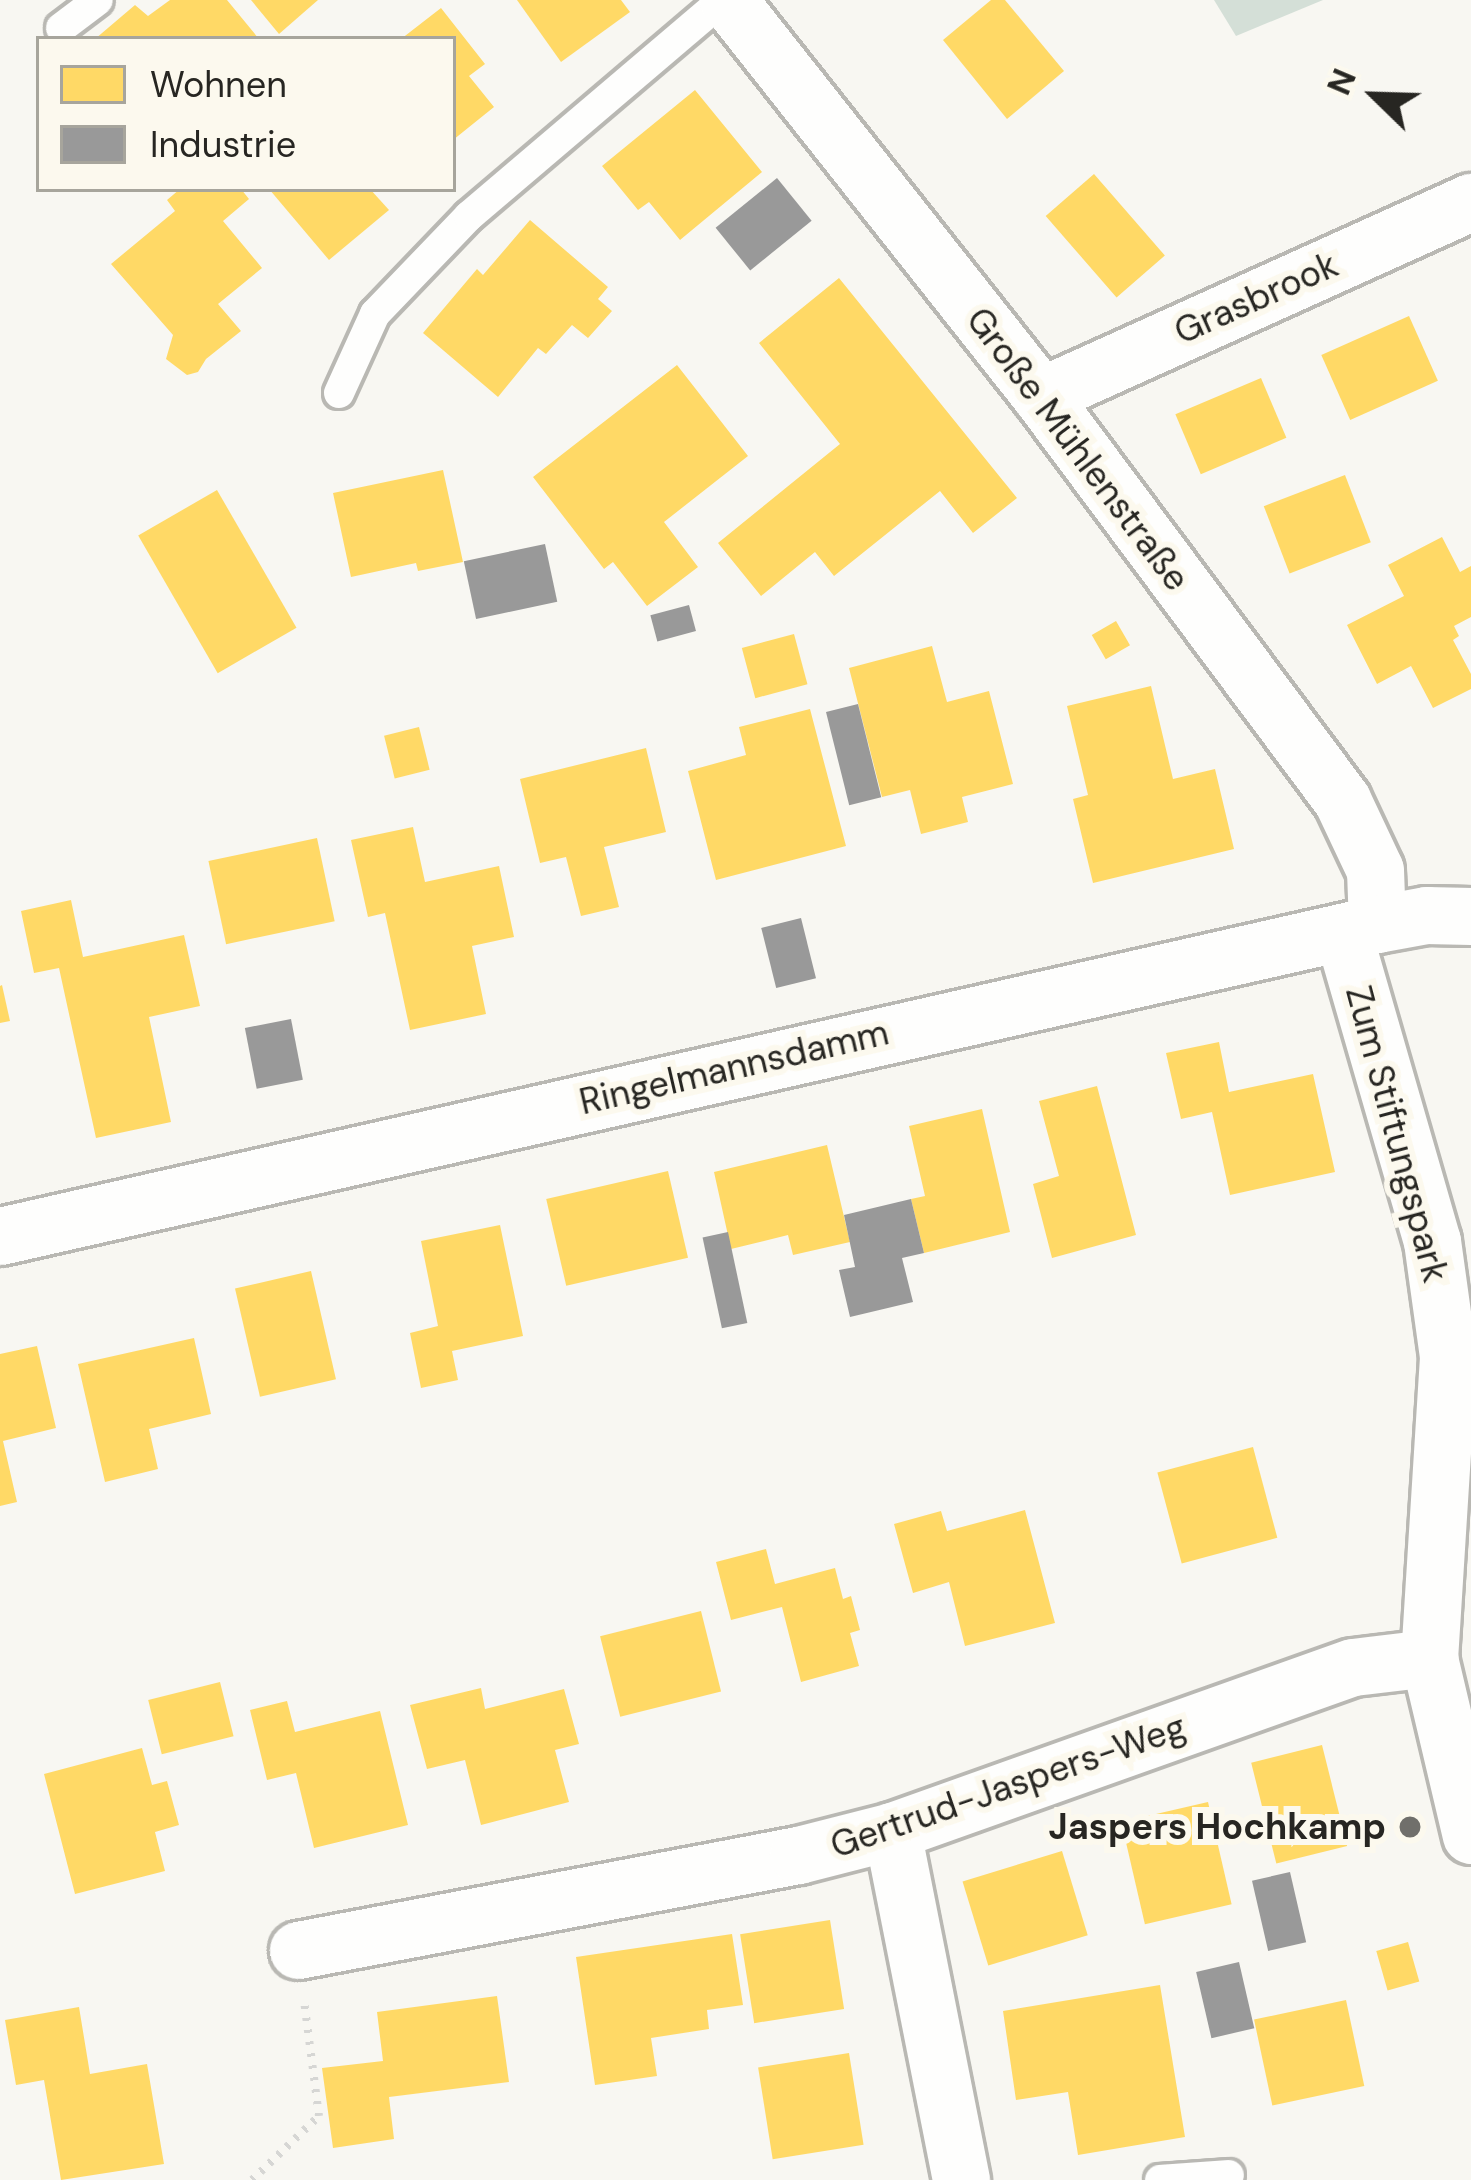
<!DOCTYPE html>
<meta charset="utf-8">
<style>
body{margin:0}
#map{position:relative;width:1471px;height:2180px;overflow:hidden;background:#f8f7f2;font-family:"DM Sans",sans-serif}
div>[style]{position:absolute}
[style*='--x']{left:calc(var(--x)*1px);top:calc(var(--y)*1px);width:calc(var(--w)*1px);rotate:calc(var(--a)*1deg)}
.green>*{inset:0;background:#d4dfd7}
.homes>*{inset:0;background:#ffd966;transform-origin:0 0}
.industry>*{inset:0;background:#999;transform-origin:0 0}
.path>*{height:8px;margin-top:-4px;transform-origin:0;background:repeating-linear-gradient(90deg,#d6d6d4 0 3px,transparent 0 12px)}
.roads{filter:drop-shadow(3px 0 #b9b8b3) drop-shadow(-3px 0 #b9b8b3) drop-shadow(0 3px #b9b8b3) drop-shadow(0 -3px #b9b8b3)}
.lane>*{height:30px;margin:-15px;padding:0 15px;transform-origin:15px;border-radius:15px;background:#fefefd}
.street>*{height:57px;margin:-28.5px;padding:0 28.5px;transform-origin:28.5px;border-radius:28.5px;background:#fefefd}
.dots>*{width:33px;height:33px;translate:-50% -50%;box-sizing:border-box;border:6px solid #fcf9ee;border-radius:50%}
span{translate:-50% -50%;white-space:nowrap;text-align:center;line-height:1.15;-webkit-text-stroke:12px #fcf9ee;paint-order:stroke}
.street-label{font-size:36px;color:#272622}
.poi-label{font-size:36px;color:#272622;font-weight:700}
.right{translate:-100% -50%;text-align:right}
.legend{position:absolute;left:36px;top:36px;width:420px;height:156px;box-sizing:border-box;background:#fcf9ee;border:3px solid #a7a59c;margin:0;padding:15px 21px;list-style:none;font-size:36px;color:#272622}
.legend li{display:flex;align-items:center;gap:24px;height:60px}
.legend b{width:60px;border:3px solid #a7a59c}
.north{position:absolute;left:1315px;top:36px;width:120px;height:120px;-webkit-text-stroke:9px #fcf9ee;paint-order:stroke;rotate:293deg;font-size:33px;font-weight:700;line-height:48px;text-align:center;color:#272622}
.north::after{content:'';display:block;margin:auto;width:42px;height:54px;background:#272622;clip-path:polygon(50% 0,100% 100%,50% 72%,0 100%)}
</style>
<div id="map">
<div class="green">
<i style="clip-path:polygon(1214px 0,1323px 0,1236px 36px)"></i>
</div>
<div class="homes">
<i style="clip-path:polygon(170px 0,227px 0,259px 39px,95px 39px,135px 5px,148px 16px)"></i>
<i style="clip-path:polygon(251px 0,318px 0,279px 34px)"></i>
<i style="clip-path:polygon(517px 0,621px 0,630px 12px,561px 62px)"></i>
<i style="clip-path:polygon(991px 0,1005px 0,1064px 71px,1007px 119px,943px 40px)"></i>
<i style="clip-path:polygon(441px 8px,485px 64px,469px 76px,494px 107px,453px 140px,453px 39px,401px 39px)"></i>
<i style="clip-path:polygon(695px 90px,762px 172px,680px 240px,649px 202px,638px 210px,602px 166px)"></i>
<i style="left:1094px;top:174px;width:108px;height:64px;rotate:49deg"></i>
<i style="clip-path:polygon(180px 189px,241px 189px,249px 199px,223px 221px,262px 268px,218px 304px,241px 331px,206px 359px,198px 372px,187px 375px,166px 359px,173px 335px,111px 264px,175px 211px,167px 200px)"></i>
<i style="clip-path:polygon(269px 189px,370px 189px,389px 210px,329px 260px)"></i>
<i style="clip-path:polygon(530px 220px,608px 287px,598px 299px,612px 311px,588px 338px,572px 325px,546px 354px,538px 348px,498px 397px,423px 333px,477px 269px,483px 275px)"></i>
<i style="clip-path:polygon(839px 278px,1017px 498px,973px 533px,940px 491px,834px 576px,815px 552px,761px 596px,718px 543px,840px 444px,759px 343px)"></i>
<i style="left:1409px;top:316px;width:71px;height:96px;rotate:66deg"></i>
<i style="clip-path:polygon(677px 365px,748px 456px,664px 522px,698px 567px,647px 606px,613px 562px,604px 569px,533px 477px)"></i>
<i style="left:1261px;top:378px;width:65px;height:93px;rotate:67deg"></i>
<i style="clip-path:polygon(443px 470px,463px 562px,418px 571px,416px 563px,351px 577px,333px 493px)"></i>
<i style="left:1345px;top:475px;width:72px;height:87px;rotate:69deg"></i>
<i style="left:217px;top:490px;width:159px;height:91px;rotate:60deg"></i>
<i style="clip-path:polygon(1442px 537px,1460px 572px,1471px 566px,1471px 617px,1454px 626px,1459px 636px,1453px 640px,1471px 674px,1471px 689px,1433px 708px,1411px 666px,1377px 684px,1347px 625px,1404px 596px,1388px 565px)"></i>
<i style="left:1116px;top:621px;width:28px;height:28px;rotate:60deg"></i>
<i style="left:794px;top:634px;width:52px;height:54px;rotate:75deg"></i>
<i style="clip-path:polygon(932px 646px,947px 702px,989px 691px,1013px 784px,962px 797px,968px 822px,921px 834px,910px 790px,882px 797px,849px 668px)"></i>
<i style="clip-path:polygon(1151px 686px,1173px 779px,1215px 769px,1234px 849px,1093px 883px,1073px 799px,1088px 795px,1067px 706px)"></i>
<i style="clip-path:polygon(810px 709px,846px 846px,716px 880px,688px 771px,746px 755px,739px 727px)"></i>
<i style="left:419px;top:727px;width:44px;height:36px;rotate:76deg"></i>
<i style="clip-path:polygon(646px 748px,666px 832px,604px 847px,619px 907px,581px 916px,566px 857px,540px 863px,520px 779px)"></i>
<i style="clip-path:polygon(413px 827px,425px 882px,499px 866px,514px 937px,472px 946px,486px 1014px,410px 1030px,385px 913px,368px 917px,351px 840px)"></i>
<i style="left:317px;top:838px;width:85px;height:111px;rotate:78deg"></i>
<i style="clip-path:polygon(71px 900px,83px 957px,184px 935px,200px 1006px,149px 1017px,171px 1122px,96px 1138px,59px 968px,34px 973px,21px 911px)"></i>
<i style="clip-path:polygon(2px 985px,10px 1021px,0 1023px,0 986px)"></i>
<i style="clip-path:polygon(1219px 1042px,1229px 1092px,1313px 1074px,1335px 1172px,1230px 1195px,1212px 1112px,1181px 1119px,1166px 1053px)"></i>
<i style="clip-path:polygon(1097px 1086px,1136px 1235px,1052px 1258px,1033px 1184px,1059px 1176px,1039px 1101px)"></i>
<i style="clip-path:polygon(982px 1109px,1010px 1232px,924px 1253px,911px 1199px,925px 1196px,909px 1126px)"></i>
<i style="clip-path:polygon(827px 1145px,850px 1242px,793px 1255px,788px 1235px,731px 1249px,714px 1172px)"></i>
<i style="left:668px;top:1171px;width:89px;height:125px;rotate:77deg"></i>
<i style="clip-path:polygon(500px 1225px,523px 1336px,452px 1351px,458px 1380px,421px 1388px,410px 1333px,438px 1326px,421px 1241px)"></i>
<i style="left:311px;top:1271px;width:111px;height:78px;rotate:77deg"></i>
<i style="clip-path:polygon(194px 1338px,211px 1414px,149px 1429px,158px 1469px,105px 1482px,78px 1364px)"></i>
<i style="clip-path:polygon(37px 1346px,56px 1428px,3px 1441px,17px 1502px,0 1506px,0 1354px)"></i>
<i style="left:1253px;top:1447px;width:94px;height:99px;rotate:75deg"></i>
<i style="clip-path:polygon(1025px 1510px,1055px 1623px,965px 1646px,949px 1582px,913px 1593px,894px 1524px,941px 1511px,947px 1531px)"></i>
<i style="clip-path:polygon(766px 1549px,775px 1584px,835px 1568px,843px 1599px,851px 1596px,860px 1630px,850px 1633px,859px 1666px,801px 1682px,782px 1607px,731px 1620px,716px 1562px)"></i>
<i style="left:701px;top:1611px;width:83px;height:104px;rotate:76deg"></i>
<i style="left:220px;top:1682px;width:56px;height:74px;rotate:76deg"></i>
<i style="clip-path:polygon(481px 1688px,485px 1709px,564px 1689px,579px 1744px,555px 1750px,569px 1802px,481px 1825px,465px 1760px,427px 1769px,410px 1705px)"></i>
<i style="clip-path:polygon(287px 1701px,295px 1732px,380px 1711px,408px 1825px,314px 1848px,296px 1773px,267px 1780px,250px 1710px)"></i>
<i style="left:1322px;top:1745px;width:104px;height:73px;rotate:76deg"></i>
<i style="clip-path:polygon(142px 1748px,152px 1785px,167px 1781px,179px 1825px,155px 1832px,165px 1871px,75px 1894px,44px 1774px)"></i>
<i style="left:1208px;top:1802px;width:105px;height:89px;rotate:77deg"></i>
<i style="left:1062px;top:1851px;width:88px;height:104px;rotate:73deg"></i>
<i style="left:830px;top:1920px;width:90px;height:91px;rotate:81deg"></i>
<i style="clip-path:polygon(732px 1934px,743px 2005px,707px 2010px,709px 2029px,651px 2038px,657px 2076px,595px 2085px,576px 1957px)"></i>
<i style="left:1408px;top:1942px;width:41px;height:33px;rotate:74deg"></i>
<i style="clip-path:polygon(1160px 1985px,1185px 2137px,1078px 2155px,1068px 2092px,1016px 2100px,1003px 2011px)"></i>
<i style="clip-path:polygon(497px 1996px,509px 2082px,389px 2097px,394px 2139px,333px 2148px,322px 2068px,383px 2061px,377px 2012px)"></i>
<i style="left:1346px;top:2000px;width:88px;height:94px;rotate:78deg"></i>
<i style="clip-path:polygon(79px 2007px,90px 2074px,147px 2064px,164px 2164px,61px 2180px,44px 2080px,16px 2085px,5px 2020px)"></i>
<i style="left:849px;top:2053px;width:93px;height:92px;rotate:81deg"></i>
</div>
<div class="industry">
<i style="left:777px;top:178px;width:55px;height:79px;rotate:51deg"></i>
<i style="left:545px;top:544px;width:59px;height:83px;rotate:78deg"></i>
<i style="left:689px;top:605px;width:27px;height:40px;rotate:75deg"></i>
<i style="left:858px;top:704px;width:96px;height:33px;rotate:76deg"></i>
<i style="left:801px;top:918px;width:62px;height:41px;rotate:76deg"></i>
<i style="left:291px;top:1019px;width:62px;height:47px;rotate:79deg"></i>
<i style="clip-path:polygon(911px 1199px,924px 1253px,902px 1258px,913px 1302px,850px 1317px,839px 1270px,855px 1267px,844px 1215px)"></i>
<i style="left:728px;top:1232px;width:93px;height:26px;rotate:78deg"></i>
<i style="left:1290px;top:1872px;width:72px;height:39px;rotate:77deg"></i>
<i style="left:1239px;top:1962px;width:68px;height:44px;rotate:77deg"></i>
</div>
<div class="path">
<i style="--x:252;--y:2180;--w:93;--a:-43.7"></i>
<i style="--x:319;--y:2116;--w:116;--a:-97.4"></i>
</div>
<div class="roads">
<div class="lane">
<i style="--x:61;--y:28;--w:46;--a:-37.1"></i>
<i style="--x:339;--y:393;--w:87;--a:-65.5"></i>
<i style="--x:375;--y:314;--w:136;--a:-46.2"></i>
<i style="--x:469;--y:216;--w:333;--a:-40.4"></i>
<i style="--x:1160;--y:2180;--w:69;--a:-4.1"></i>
</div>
<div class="street">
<i style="--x:728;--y:0;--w:505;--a:51.68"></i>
<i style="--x:1041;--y:396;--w:504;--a:53.31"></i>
<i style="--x:1342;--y:800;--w:77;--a:64.8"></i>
<i style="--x:1375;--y:870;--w:54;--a:87.9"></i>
<i style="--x:1041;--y:396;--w:472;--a:-24.3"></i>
<i style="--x:1343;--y:933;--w:321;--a:73.9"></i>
<i style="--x:1432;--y:1241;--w:117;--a:82.1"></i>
<i style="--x:1448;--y:1357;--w:302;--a:93.6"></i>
<i style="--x:1429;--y:1658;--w:182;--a:76.7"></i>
<i style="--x:0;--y:1236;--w:1412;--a:-12.77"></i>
<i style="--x:1377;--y:924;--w:50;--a:-10.4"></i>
<i style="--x:1426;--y:915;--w:45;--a:1.3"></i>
<i style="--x:892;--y:1831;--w:356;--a:78.8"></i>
<i style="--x:298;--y:1950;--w:509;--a:-10.76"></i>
<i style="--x:798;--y:1855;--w:97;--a:-14.3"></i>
<i style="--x:892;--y:1831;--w:489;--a:-19.6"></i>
<i style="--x:1353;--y:1667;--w:77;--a:-6.8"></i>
</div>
</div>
<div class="dots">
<i style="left:1410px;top:1827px;background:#706f6b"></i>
</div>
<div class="street-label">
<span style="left:1256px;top:298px;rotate:-24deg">Grasbrook</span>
<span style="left:1078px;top:449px;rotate:53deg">Große Mühlenstraße</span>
<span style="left:734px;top:1067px;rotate:-13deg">Ringelmannsdamm</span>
<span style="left:1397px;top:1134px;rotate:75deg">Zum Stiftungspark</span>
<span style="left:1008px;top:1786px;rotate:-19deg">Gertrud-Jaspers-Weg</span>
</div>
<div class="poi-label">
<span class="right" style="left:1386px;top:1827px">Jaspers Hochkamp</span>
</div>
<ul class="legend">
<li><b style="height:33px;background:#ffd966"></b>Wohnen</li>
<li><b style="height:33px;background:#999"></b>Industrie</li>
</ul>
<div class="north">N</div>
</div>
